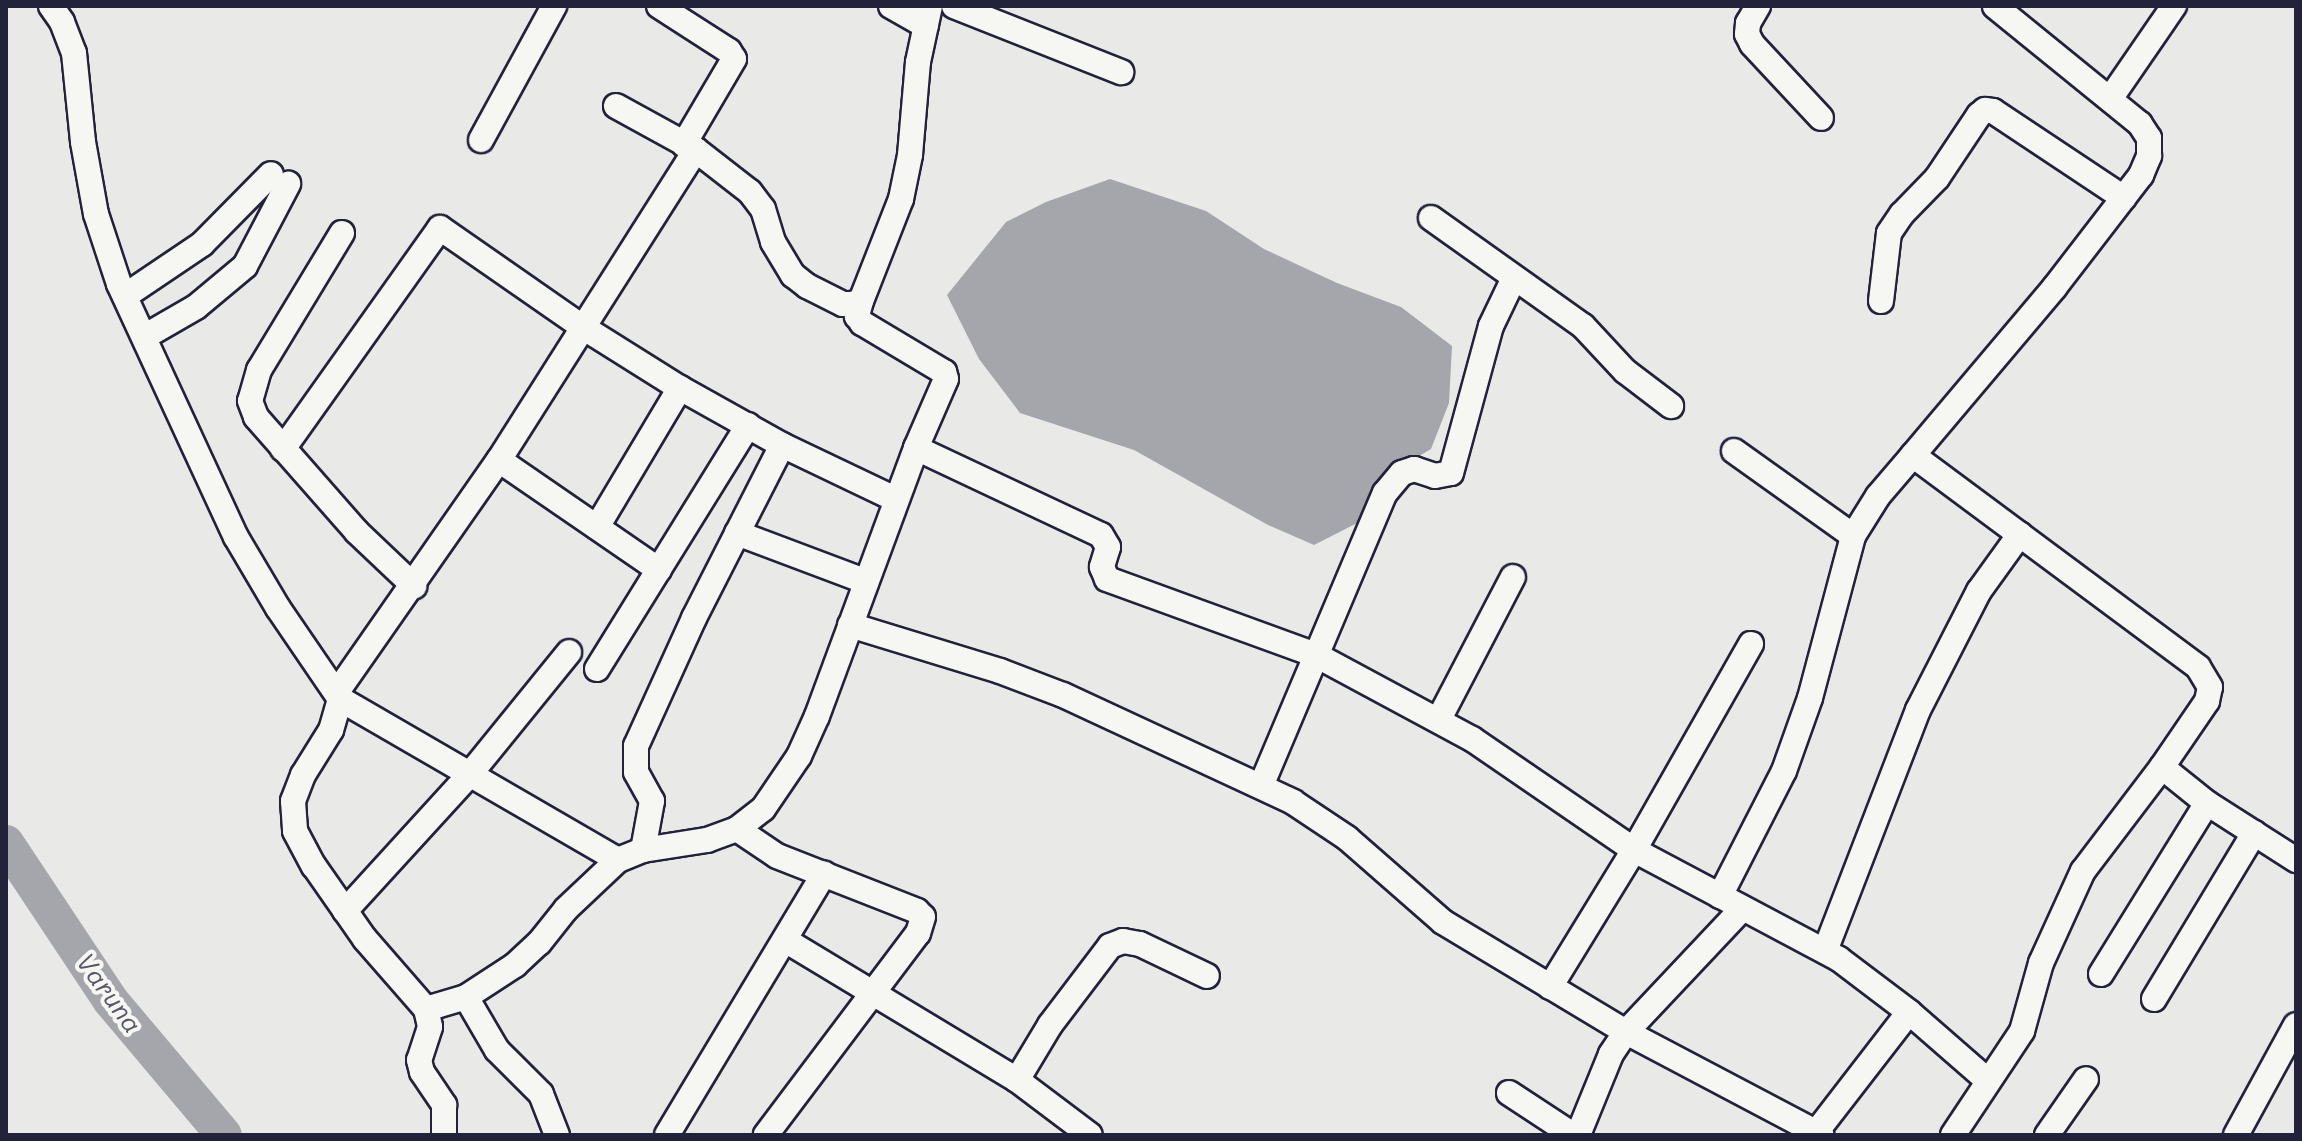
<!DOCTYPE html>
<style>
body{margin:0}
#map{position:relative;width:2302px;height:1141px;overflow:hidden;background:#e9e9e7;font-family:Mali,sans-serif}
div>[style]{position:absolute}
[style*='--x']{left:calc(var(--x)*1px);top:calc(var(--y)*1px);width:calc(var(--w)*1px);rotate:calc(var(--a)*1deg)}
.water>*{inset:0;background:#a5a5ac}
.river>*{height:36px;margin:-18px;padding:0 18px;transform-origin:18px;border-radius:18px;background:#a5a5ac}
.roads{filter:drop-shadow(2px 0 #22223b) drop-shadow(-2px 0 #22223b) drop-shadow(0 2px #22223b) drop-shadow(0 -2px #22223b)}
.minor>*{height:24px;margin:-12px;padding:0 12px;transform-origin:12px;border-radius:12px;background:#f6f6f2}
span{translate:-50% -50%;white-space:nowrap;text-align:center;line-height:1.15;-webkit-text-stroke:8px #f6f6f2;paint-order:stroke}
.water-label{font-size:26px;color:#565668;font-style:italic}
.frame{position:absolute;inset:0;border:8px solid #22223b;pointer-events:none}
</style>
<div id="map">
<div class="water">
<i style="clip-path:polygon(1110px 179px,1206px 211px,1264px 249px,1337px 283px,1401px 307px,1452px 346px,1449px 403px,1431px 449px,1395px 470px,1369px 517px,1314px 545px,1268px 525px,1134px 450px,1020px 413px,979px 359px,947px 295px,1006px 222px,1046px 202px)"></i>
</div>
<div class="river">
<i style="--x:6;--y:843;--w:190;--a:56.4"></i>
<i style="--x:111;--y:1001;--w:175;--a:49.9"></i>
</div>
<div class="roads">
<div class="minor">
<i style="--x:51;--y:6;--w:19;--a:55"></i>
<i style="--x:62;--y:22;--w:33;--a:69"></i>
<i style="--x:74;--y:53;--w:89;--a:84.2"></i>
<i style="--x:83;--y:142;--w:73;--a:79.8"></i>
<i style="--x:96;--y:214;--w:74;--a:71.8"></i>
<i style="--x:119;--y:284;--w:279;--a:65.2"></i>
<i style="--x:236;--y:537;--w:82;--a:59.4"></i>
<i style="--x:278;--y:608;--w:110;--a:55.7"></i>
<i style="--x:340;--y:699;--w:321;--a:30.1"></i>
<i style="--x:659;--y:6;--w:83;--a:32.7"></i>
<i style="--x:729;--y:51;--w:9;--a:58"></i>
<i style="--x:734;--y:59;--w:99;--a:120.5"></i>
<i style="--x:891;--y:6;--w:40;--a:29.7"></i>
<i style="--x:954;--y:6;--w:180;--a:21.6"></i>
<i style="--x:1758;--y:6;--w:20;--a:120"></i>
<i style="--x:1748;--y:23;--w:11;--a:95"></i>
<i style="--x:1747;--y:34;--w:11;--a:63"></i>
<i style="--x:1752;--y:44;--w:101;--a:47"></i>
<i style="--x:2110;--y:99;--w:113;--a:-55.5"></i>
<i style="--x:616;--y:106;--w:91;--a:28.8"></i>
<i style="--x:696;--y:150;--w:68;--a:37.9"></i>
<i style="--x:750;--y:192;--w:21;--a:53"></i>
<i style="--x:763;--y:209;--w:34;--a:73"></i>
<i style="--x:773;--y:242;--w:39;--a:59"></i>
<i style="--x:793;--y:275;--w:18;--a:38"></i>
<i style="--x:807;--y:286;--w:40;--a:26.6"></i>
<i style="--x:843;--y:304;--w:9;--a:0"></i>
<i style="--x:852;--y:304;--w:9;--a:-18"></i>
<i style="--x:861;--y:301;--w:110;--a:-68.6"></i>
<i style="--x:901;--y:199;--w:45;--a:-78.4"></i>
<i style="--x:910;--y:155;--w:93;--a:-85.1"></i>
<i style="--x:918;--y:62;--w:57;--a:-77.9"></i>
<i style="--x:481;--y:140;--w:153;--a:-61.4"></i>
<i style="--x:1431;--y:218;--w:186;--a:35.4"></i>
<i style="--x:1583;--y:326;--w:62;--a:47"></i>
<i style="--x:1625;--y:371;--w:58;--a:37.3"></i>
<i style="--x:342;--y:233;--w:160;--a:121.2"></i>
<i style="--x:259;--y:370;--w:32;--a:106"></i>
<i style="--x:250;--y:401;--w:17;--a:69"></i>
<i style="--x:256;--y:417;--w:153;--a:48.7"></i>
<i style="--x:357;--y:532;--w:79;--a:43.5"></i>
<i style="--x:125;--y:296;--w:93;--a:-34"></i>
<i style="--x:202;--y:244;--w:98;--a:-45.4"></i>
<i style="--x:861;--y:301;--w:16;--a:105"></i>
<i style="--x:857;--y:316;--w:9;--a:54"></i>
<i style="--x:862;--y:323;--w:96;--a:30.9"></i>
<i style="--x:944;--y:372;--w:7;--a:74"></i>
<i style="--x:946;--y:379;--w:75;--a:113.5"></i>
<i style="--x:1881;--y:301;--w:68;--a:-83.3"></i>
<i style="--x:1889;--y:233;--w:23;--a:-56"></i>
<i style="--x:1902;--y:214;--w:50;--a:-45.8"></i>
<i style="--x:1937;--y:178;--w:76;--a:-56.3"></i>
<i style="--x:1979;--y:115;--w:8;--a:-40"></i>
<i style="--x:1985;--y:110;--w:8;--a:7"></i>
<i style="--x:1993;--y:111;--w:157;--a:33.6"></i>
<i style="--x:144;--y:337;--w:60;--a:-30"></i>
<i style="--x:196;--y:307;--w:64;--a:-39.9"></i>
<i style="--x:245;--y:266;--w:93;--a:-62.3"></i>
<i style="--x:283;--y:449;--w:271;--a:-54.6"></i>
<i style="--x:440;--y:228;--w:172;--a:34.8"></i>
<i style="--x:581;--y:326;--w:117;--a:32.1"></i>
<i style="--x:680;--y:388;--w:117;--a:29.2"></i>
<i style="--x:782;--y:445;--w:125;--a:25.5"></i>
<i style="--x:1734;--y:451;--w:146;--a:35.5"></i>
<i style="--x:499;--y:460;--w:194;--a:34.5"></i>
<i style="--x:597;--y:527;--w:162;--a:-59.2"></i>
<i style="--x:737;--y:533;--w:137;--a:20.6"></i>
<i style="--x:850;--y:625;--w:157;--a:17"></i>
<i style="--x:1000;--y:671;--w:67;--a:20.9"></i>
<i style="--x:1063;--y:695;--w:254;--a:24.9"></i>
<i style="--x:1293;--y:802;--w:65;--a:33.7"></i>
<i style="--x:1347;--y:838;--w:128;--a:41.2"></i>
<i style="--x:1443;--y:922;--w:214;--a:31"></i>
<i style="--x:1626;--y:1032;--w:221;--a:27.8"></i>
<i style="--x:597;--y:669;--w:287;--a:-58.2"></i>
<i style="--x:337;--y:692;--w:283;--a:-55.1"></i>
<i style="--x:499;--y:460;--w:367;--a:-57.6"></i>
<i style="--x:340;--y:699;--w:32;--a:106"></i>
<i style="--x:331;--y:730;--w:53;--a:121.9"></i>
<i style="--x:303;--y:775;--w:28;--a:111"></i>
<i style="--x:293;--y:801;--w:30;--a:86"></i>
<i style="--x:295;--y:831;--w:40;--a:62"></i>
<i style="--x:314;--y:866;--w:89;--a:55.1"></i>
<i style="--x:365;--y:939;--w:93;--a:48.9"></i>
<i style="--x:426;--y:1009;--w:18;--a:77"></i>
<i style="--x:430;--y:1027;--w:35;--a:108"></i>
<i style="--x:419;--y:1060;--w:12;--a:76"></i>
<i style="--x:422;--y:1072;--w:40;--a:56"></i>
<i style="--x:444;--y:1105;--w:30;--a:90"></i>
<i style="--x:1439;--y:719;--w:160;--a:-62.5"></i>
<i style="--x:2162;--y:767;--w:58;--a:38.7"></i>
<i style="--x:2207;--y:803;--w:106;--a:32.6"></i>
<i style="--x:1261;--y:786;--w:318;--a:-67.1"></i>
<i style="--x:1385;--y:493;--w:26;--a:-50"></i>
<i style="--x:1402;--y:473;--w:13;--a:-18"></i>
<i style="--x:1414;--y:469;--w:22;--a:18"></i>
<i style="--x:1435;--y:476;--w:16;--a:-11"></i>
<i style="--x:1451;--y:473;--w:152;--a:-74.8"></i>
<i style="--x:1491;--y:326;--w:53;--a:-64.4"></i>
<i style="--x:737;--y:829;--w:48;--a:34"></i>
<i style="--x:777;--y:856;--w:150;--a:21.4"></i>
<i style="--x:917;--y:911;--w:8;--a:45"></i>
<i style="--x:923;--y:917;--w:17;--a:107"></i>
<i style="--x:918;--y:933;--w:253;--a:127"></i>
<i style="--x:643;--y:850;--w:50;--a:-79.6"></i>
<i style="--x:652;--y:801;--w:33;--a:-119"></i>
<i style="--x:636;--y:772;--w:26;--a:-90"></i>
<i style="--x:636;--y:746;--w:141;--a:-65.6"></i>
<i style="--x:694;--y:618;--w:194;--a:-63"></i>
<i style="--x:1720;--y:896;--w:140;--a:-62.9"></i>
<i style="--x:1784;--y:771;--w:77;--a:-70.4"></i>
<i style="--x:1810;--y:698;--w:168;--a:-75.1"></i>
<i style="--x:1853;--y:536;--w:47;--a:-58"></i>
<i style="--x:1878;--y:496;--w:54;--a:-49.5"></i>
<i style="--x:345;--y:911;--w:185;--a:-47.6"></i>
<i style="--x:470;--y:774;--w:157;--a:-50.9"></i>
<i style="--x:785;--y:940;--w:271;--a:31.1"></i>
<i style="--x:1017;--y:1080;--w:91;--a:37"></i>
<i style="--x:1825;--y:951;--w:258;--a:-68.9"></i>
<i style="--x:1918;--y:710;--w:134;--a:-62.9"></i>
<i style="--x:1979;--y:591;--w:70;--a:-54.3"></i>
<i style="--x:2101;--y:974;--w:201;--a:-58.2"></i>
<i style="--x:1550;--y:987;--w:161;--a:-58.5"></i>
<i style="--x:1634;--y:850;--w:237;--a:-60.4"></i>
<i style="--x:466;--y:997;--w:61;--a:59.7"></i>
<i style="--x:497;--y:1050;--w:62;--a:45"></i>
<i style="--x:541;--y:1094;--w:44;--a:68.7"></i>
<i style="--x:2154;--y:999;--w:194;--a:-58.9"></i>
<i style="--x:426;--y:1009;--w:42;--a:-16.7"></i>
<i style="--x:466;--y:997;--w:59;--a:-33.1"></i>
<i style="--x:515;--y:965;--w:33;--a:-43"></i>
<i style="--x:539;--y:943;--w:43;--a:-51.5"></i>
<i style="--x:566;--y:909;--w:71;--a:-43.3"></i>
<i style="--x:618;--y:860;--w:27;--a:-22"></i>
<i style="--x:643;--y:850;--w:65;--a:-8.9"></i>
<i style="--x:707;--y:840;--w:32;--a:-20"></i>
<i style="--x:737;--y:829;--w:33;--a:-38"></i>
<i style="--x:763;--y:809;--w:64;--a:-55.8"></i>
<i style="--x:799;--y:756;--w:44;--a:-65.8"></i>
<i style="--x:817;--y:716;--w:286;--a:-69.7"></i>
<i style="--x:916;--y:448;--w:204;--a:25.2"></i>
<i style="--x:1101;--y:535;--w:14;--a:60"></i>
<i style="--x:1108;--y:547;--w:21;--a:107"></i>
<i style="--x:1102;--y:567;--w:13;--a:67"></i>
<i style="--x:1107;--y:579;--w:222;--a:20"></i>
<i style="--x:1316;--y:655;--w:177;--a:28.3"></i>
<i style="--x:1472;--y:739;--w:196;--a:34.4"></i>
<i style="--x:1634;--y:850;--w:232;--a:28"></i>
<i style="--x:1839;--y:959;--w:88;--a:37.1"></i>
<i style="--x:1909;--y:1012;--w:105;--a:41.1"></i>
<i style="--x:1017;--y:1080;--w:64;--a:-59"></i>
<i style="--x:1050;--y:1025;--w:99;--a:-52.8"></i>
<i style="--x:1110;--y:946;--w:14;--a:-21"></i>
<i style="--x:1123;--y:941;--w:17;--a:10"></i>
<i style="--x:1140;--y:944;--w:74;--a:25.5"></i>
<i style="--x:1509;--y:1093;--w:77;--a:33.3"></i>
<i style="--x:667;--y:1135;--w:305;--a:-59"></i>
<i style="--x:1578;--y:1135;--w:87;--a:-67.8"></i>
<i style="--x:1611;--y:1054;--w:27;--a:-56"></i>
<i style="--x:1626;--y:1032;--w:170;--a:-46.7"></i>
<i style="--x:1814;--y:1135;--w:155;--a:-52.3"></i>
<i style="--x:1953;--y:1135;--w:125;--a:-56.4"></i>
<i style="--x:2022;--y:1031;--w:71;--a:-74.4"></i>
<i style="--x:2041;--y:963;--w:101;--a:-65.5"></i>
<i style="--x:2083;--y:871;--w:131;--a:-52.8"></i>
<i style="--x:2162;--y:767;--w:80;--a:-55.7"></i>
<i style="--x:2207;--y:701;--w:14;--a:-78"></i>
<i style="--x:2210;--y:687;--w:23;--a:-121"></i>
<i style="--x:2198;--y:667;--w:355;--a:-143.4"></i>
<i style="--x:1913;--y:455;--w:219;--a:-49.8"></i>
<i style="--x:2054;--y:288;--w:143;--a:-52.4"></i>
<i style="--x:2141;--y:175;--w:21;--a:-67"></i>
<i style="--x:2149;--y:156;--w:18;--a:-90"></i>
<i style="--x:2149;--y:138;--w:17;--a:-123"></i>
<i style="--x:2140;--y:124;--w:187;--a:-140.9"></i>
<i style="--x:2047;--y:1135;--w:68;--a:-55.1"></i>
<i style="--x:2236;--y:1135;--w:125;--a:-61.4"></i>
</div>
</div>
<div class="water-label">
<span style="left:109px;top:993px;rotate:54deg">Varuna</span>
</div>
<div class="frame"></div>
</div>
